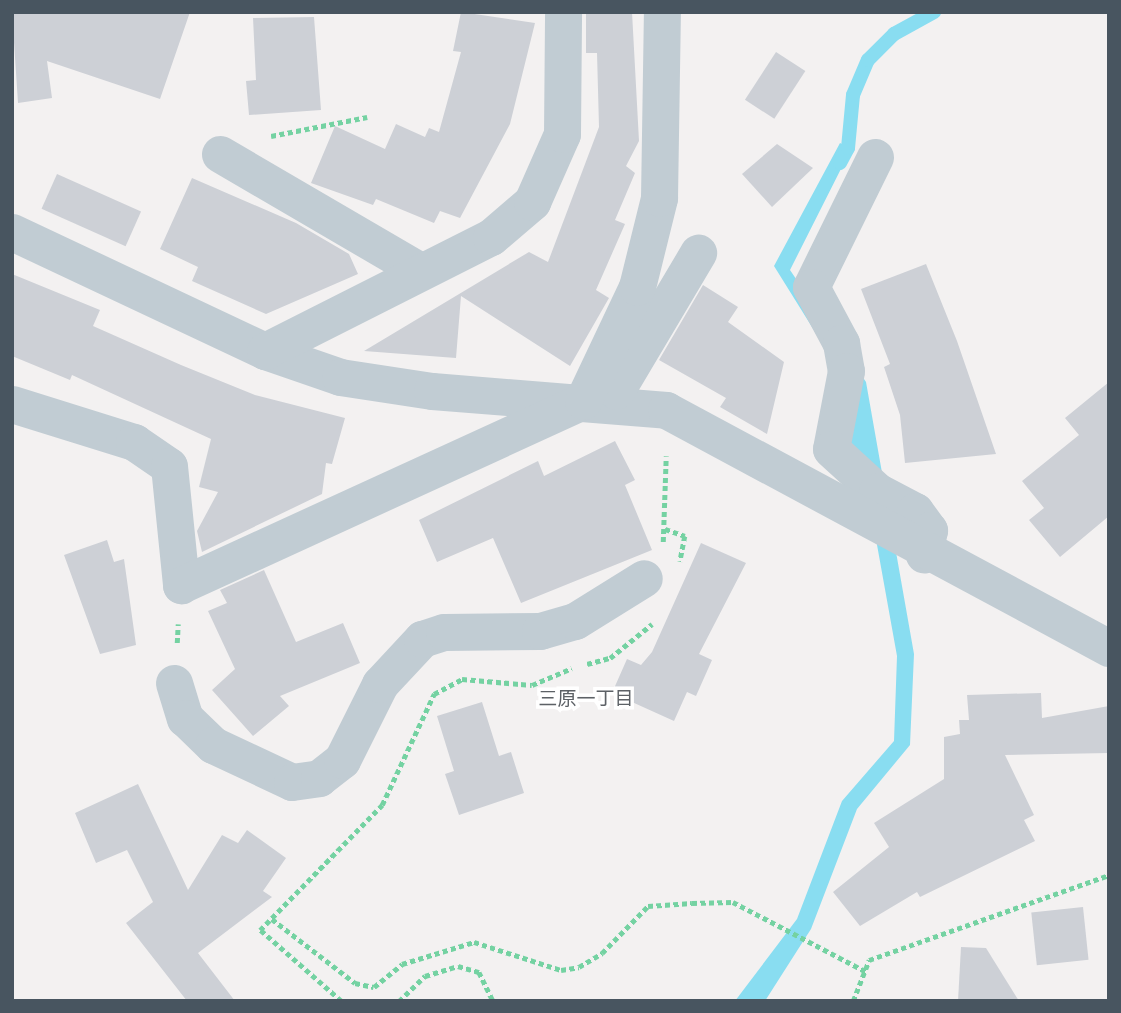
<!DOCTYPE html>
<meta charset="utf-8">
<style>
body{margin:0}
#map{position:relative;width:1121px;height:1013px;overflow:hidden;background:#f3f1f1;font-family:"Golos Text","Noto Sans JP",sans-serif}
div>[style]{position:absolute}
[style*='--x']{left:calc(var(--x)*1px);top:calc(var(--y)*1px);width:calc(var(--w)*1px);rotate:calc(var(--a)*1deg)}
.water>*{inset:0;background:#89ddf1}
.stream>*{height:14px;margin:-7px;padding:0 7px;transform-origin:7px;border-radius:7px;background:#89ddf1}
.building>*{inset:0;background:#cdd0d6;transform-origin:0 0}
.path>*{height:4.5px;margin-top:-2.25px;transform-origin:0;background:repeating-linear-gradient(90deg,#74d2a2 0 5px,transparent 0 8.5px)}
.minor>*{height:37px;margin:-18.5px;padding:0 18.5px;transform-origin:18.5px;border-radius:18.5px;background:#c1ccd3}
span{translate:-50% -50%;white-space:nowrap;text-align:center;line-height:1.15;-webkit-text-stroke:7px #fff;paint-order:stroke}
.neighbourhood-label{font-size:19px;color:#5d6166}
.frame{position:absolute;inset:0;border:14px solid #485560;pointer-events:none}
</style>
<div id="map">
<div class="water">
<i style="clip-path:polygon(840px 143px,851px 149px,790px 270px,866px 382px,914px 654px,910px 745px,857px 809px,811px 929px,765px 1001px,735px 1001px,797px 919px,842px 801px,894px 741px,897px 656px,863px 467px,847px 454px,850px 388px,774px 266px)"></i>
</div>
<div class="stream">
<i style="--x:840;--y:163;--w:17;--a:-62"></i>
<i style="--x:848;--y:148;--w:53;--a:-84.6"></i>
<i style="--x:853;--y:95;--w:38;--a:-67"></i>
<i style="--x:868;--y:60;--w:37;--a:-45"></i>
<i style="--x:894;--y:34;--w:46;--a:-28.8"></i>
</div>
<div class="building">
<i style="clip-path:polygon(12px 12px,190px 12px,160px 99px,47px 61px,52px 98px,18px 103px)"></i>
<i style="clip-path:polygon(461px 12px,535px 23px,510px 124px,460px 218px,440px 211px,434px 223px,376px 199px,373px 205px,311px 183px,335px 126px,385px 149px,396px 124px,425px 137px,429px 128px,439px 132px,461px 52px,453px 51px)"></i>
<i style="clip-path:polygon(586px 12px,632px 12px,639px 141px,626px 166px,635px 173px,615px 220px,625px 224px,596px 290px,609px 298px,570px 366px,461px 296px,456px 358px,364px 351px,529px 252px,548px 262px,599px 127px,597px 53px,586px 53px)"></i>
<i style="clip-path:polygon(314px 17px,321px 110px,249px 115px,246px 81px,256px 80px,253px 18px)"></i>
<i style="left:776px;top:52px;width:35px;height:57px;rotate:33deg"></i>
<i style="clip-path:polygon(777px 144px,813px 168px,772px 207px,742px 174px)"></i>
<i style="left:57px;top:174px;width:92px;height:38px;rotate:24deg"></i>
<i style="clip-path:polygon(192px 178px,296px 223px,349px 254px,358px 274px,266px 314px,192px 281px,198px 267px,160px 249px)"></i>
<i style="clip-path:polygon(926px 264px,957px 341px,996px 454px,905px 463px,900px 415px,884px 367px,890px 364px,861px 289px)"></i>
<i style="clip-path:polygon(12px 274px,100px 310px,93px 326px,181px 365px,255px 395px,345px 418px,332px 464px,326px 463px,322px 494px,202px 552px,197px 531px,218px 492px,199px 487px,211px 439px,72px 375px,70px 380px,12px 356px)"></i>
<i style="clip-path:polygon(703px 285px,738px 307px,728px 322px,784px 362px,767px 434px,720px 407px,726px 398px,659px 360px)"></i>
<i style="clip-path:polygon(1109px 382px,1109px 516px,1060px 557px,1029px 520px,1044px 508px,1022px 481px,1079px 435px,1065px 418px)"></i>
<i style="clip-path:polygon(615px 441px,635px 480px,625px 485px,652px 550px,521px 603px,493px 538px,437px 562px,419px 520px,538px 461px,544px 476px)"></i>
<i style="clip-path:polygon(107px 540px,114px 562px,124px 559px,136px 645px,100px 654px,64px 555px)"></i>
<i style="clip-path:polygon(701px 543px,746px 563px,699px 654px,712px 660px,696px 696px,687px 692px,674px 721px,612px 693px,627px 659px,641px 665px,652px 652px)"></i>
<i style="clip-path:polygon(264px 570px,296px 642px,343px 623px,360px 663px,280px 696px,289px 706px,253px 736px,212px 690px,235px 669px,208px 611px,227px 603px,220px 590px)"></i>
<i style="clip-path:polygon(1041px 693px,1042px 718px,1109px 706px,1109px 753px,1005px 755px,1034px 815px,1024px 820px,1035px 841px,920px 897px,917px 892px,860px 926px,833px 892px,889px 847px,874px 823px,944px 779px,944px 737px,960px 734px,959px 720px,969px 720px,967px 695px)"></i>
<i style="clip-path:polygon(482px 702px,499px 756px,511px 752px,524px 793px,459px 815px,445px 774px,454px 771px,437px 716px)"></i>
<i style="clip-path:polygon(138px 784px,188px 890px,222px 835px,238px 843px,247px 830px,286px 858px,263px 891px,272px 897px,198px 953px,235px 1001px,187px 1001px,126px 923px,153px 902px,127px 850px,96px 863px,75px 813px)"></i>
<i style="left:1083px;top:907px;width:53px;height:52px;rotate:84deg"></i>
<i style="clip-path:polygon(961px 947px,986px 948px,1019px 1001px,958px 1001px)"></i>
</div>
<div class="path">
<i style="--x:271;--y:136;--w:98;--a:-11.2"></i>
<i style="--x:665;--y:529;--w:21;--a:19"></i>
<i style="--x:685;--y:536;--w:26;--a:101"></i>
<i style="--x:663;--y:542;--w:86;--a:-88"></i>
<i style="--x:177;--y:643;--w:19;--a:-87"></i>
<i style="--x:587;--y:664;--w:24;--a:-15"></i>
<i style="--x:610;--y:658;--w:54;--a:-39"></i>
<i style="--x:272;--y:919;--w:105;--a:37.6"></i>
<i style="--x:355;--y:983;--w:19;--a:12"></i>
<i style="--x:374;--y:987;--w:36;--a:-39"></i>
<i style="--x:402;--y:964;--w:75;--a:-17"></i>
<i style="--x:474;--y:942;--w:91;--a:17.8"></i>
<i style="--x:561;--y:970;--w:18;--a:-9"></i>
<i style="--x:579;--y:967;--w:27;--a:-31"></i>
<i style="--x:602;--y:953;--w:66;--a:-45.6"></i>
<i style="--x:648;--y:906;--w:44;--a:-3.9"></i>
<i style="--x:692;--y:903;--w:41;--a:-1.4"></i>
<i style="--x:733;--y:902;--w:151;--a:27.6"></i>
<i style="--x:341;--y:1001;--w:108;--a:-138.8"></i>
<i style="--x:260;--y:930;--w:175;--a:-45.7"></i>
<i style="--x:382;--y:805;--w:123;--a:-64.9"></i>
<i style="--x:434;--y:694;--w:32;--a:-28"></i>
<i style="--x:462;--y:679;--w:70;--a:4.9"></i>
<i style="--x:532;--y:685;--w:43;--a:-23"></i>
<i style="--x:399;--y:1001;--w:36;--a:-44"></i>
<i style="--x:425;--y:976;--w:34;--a:-17"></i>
<i style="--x:458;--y:966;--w:22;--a:16"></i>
<i style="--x:479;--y:972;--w:32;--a:64"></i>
<i style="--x:853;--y:1001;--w:44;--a:-68.7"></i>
<i style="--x:869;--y:960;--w:255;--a:-19.5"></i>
</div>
<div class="minor">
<i style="--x:220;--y:154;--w:232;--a:30.3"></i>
<i style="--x:875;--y:157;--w:145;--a:116.2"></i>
<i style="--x:811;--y:287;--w:64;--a:61.8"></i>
<i style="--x:841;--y:343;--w:28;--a:80"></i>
<i style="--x:846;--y:371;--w:79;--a:100.9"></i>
<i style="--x:831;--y:449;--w:62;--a:42.4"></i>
<i style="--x:877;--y:491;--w:43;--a:27.8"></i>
<i style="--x:915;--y:511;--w:24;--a:54"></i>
<i style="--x:929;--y:530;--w:25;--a:102"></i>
<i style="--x:12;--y:232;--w:280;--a:25.2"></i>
<i style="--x:265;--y:351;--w:79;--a:19.1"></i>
<i style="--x:340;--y:377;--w:93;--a:8.7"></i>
<i style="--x:432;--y:391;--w:235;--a:4.6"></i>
<i style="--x:666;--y:410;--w:503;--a:28.25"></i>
<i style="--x:265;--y:351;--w:253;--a:-26.8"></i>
<i style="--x:491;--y:237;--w:54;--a:-40.5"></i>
<i style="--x:532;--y:202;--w:74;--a:-66.2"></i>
<i style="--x:562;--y:134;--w:122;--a:-89.5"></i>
<i style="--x:616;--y:391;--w:161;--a:-59.3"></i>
<i style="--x:12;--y:404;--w:128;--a:17.3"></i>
<i style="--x:134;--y:442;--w:42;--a:34.4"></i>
<i style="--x:169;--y:466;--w:120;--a:84.2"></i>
<i style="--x:181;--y:585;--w:442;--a:-24.6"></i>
<i style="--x:583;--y:401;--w:126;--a:-64.7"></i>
<i style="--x:637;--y:287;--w:92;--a:-76.1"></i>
<i style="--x:659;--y:198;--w:186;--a:-89.1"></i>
<i style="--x:174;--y:683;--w:37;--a:73"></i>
<i style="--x:185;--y:718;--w:39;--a:44"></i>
<i style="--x:213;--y:745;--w:87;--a:25.1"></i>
<i style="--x:292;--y:782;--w:27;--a:-8"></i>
<i style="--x:319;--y:778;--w:29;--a:-38"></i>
<i style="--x:342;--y:760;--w:85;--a:-63.4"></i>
<i style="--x:380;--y:684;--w:62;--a:-47"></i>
<i style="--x:422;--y:639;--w:23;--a:-18"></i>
<i style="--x:444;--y:632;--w:96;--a:-0.6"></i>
<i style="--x:540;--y:631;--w:36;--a:-16"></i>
<i style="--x:575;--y:621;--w:81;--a:-31.9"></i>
</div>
<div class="neighbourhood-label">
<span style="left:586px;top:698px">三原一丁目</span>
</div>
<div class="frame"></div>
</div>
